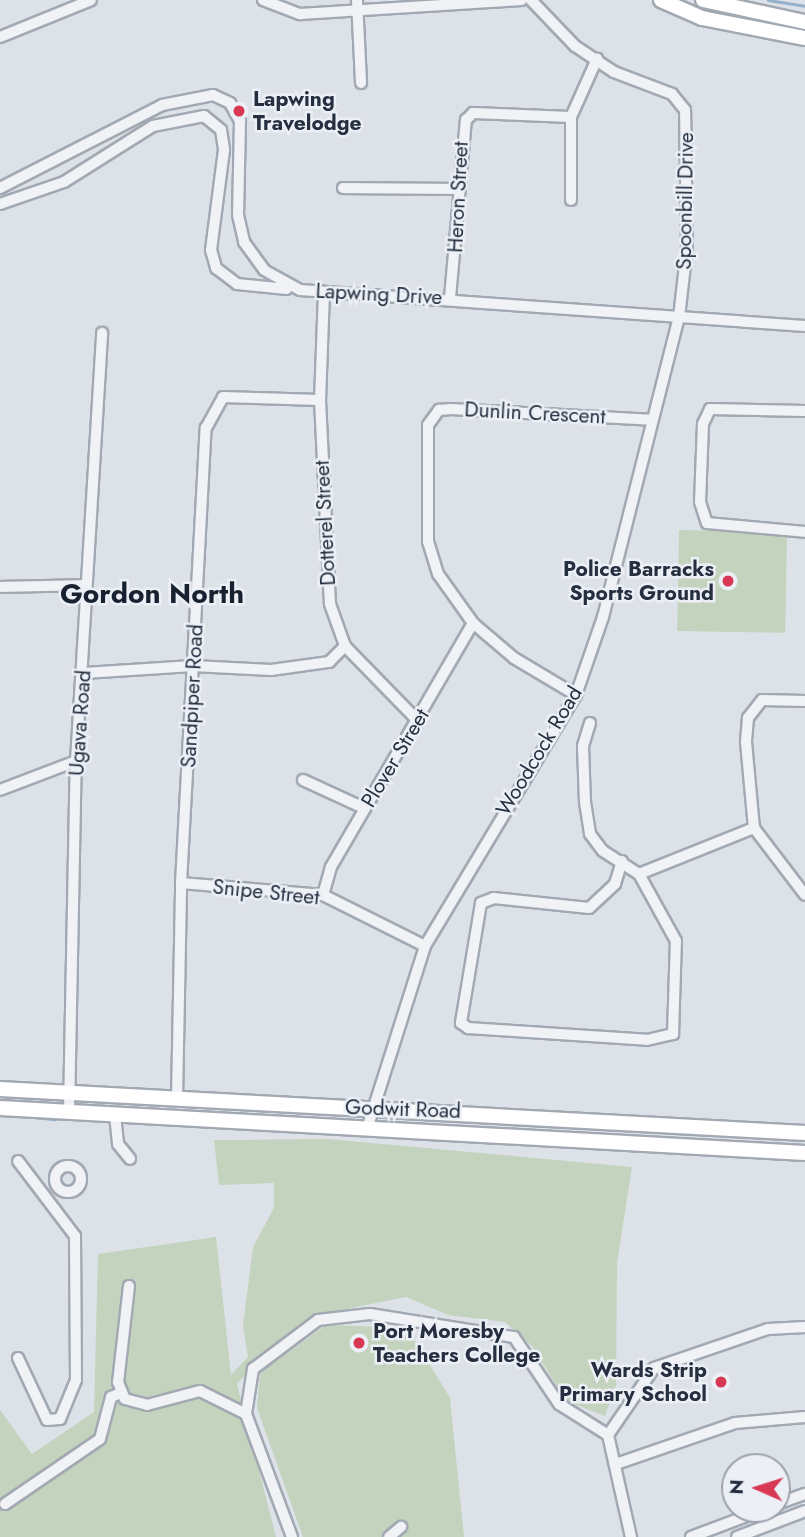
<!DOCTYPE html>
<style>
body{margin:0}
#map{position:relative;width:805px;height:1537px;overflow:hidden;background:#dde2e8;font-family:Jost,sans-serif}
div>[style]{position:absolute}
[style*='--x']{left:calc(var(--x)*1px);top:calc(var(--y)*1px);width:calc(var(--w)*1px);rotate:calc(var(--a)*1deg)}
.green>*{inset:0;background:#c3d3bd;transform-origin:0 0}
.stream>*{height:2.5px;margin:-1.25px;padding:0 1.25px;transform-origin:1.25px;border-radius:1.25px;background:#95b0cb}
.roads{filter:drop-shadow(2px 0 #a2a9b2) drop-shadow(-2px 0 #a2a9b2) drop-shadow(0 2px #a2a9b2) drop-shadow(0 -2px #a2a9b2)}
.minor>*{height:10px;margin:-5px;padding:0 5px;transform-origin:5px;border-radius:5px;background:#f0f2f6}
.minor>.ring{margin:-5px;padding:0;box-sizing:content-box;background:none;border:10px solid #f0f2f6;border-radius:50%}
.major>*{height:14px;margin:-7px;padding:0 7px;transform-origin:7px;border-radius:7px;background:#fff}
.dots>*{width:19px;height:19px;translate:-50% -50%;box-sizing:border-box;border:4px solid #ecf0f6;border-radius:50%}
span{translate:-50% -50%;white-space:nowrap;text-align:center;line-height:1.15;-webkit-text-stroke:5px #ecf0f6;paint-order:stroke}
.poi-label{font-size:21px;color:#252f40;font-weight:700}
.left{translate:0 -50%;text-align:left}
.right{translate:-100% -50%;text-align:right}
.street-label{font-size:21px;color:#252f40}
.district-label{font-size:28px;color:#182130;font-weight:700}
.north{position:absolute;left:721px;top:1453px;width:70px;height:70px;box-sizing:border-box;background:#ecf0f6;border:2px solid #9ca3ad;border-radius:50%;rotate:273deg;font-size:19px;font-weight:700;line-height:28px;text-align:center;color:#252f40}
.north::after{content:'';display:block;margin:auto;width:24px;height:32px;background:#d73853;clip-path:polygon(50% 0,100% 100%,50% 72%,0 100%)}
</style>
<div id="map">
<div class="green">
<i style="left:679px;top:530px;width:108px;height:101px;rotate:1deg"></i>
<i style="clip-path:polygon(328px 1139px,632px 1167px,617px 1263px,616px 1385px,605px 1416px,566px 1401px,532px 1346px,505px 1322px,448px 1315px,406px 1297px,351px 1308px,269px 1349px,237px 1384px,276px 1537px,0 1537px,0 1410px,32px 1454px,94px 1412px,98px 1254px,216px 1237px,231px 1375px,248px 1357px,243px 1326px,253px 1247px,274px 1208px,274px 1183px,219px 1185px,214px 1140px)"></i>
<i style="clip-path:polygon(326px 1325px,407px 1328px,450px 1398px,464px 1537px,303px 1537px,257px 1408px,260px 1373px)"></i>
</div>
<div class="stream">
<i style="--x:768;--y:0;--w:37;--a:9"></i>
<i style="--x:24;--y:1116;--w:31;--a:6"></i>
</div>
<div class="roads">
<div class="minor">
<i style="--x:263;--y:0;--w:40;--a:21"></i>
<i style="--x:300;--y:14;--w:222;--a:-3.6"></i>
<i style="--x:357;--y:0;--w:83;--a:87.2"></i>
<i style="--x:0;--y:37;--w:98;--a:-22.1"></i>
<i style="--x:0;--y:188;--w:182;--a:-27.1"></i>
<i style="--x:162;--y:105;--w:52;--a:-11.1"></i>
<i style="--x:213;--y:95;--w:19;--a:25"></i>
<i style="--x:230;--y:103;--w:21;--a:61"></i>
<i style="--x:240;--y:121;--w:94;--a:91.2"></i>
<i style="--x:238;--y:215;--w:28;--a:77"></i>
<i style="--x:244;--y:242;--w:34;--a:54"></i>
<i style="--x:264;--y:270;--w:41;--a:29.1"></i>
<i style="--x:300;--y:290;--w:506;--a:4.08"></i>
<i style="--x:343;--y:188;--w:114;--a:0.5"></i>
<i style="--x:571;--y:200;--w:83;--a:-90"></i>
<i style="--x:571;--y:117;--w:64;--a:-65.9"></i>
<i style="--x:0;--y:204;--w:68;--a:-19"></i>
<i style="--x:64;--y:182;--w:105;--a:-32.2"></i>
<i style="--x:153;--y:126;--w:52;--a:-11.1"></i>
<i style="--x:204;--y:116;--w:22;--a:39"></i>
<i style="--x:221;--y:130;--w:20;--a:81"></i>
<i style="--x:224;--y:150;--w:101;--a:97.4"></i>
<i style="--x:211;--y:250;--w:19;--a:74"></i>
<i style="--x:216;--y:268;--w:26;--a:37"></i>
<i style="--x:237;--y:284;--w:50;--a:5.7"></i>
<i style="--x:324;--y:292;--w:108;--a:92.1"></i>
<i style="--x:320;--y:400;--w:204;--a:87.2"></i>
<i style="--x:330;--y:604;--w:45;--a:70.3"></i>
<i style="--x:345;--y:646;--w:105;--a:45.8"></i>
<i style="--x:450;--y:298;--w:179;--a:-84.9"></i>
<i style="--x:466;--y:120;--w:10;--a:-45"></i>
<i style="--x:473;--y:113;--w:98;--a:2.3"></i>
<i style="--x:805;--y:411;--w:95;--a:-178.8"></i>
<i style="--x:710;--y:409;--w:17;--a:115"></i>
<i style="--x:703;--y:424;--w:78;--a:92.2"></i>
<i style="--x:700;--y:502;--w:22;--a:72"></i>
<i style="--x:707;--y:523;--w:98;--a:5.2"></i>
<i style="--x:0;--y:587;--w:86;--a:-1.3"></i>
<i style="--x:84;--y:673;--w:109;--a:-3.7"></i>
<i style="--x:193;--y:666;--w:78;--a:2.9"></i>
<i style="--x:271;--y:670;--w:59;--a:-7.9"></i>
<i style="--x:329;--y:662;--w:23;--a:-45"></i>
<i style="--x:576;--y:695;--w:72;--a:-149.2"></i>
<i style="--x:514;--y:658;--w:54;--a:-139.5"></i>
<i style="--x:473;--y:623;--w:60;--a:-125.5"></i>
<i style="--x:438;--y:574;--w:34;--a:-107"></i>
<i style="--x:428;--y:542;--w:117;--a:-90"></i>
<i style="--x:428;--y:425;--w:19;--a:-54"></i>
<i style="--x:439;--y:410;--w:12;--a:-5"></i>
<i style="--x:451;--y:409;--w:200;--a:3.1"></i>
<i style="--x:805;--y:701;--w:43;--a:-178.7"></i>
<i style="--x:762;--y:700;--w:23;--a:128"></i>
<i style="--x:748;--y:718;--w:24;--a:95"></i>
<i style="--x:746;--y:742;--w:86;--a:84.7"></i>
<i style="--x:754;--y:828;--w:84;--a:52.7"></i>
<i style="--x:590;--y:723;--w:24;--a:107"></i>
<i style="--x:583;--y:746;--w:56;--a:88"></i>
<i style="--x:585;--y:802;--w:32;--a:81"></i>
<i style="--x:590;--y:834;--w:21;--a:53"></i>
<i style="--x:603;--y:851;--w:43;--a:32.6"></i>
<i style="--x:639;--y:874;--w:124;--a:-21.8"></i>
<i style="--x:303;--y:780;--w:67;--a:24.7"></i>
<i style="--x:0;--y:790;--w:81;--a:-20.9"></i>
<i style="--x:622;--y:861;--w:24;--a:107"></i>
<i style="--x:615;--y:884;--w:35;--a:137"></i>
<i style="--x:589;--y:908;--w:96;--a:-174"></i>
<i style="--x:494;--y:898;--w:14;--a:159"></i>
<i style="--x:481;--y:903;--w:122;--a:99.5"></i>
<i style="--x:461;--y:1023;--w:9;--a:36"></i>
<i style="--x:468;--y:1028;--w:179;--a:3.8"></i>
<i style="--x:647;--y:1040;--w:27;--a:-13"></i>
<i style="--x:673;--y:1034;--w:93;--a:-88.2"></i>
<i style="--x:676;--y:941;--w:77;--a:-118.9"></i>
<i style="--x:181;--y:883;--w:143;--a:4.8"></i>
<i style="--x:323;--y:895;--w:114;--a:26.6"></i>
<i style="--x:323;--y:895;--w:29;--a:-74"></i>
<i style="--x:331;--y:867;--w:282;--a:-59.8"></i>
<i style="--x:177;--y:1099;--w:216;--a:-88.9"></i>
<i style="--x:181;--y:883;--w:456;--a:-86.9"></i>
<i style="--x:206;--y:428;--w:35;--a:-61"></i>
<i style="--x:223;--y:397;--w:97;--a:1.8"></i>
<i style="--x:69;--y:1113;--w:352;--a:-88.9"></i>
<i style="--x:76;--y:761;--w:429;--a:-86.5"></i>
<i style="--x:115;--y:1115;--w:29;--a:84"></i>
<i style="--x:118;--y:1144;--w:19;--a:51"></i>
<i style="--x:367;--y:1129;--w:192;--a:-72.4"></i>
<i style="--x:425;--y:946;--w:293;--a:-59"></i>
<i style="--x:576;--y:695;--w:83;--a:-70.9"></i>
<i style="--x:603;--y:617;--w:309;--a:-75.8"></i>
<i style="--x:679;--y:317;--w:69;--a:-83.4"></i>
<i style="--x:687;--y:248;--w:138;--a:-90.8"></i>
<i style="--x:685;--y:110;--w:21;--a:-129"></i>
<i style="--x:672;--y:94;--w:62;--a:-159.2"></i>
<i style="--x:614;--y:72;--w:47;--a:-146.3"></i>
<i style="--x:575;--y:46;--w:64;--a:-133.7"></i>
<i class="ring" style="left:55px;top:1166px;width:16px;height:16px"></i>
<i style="--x:129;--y:1286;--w:97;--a:96.5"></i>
<i style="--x:118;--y:1382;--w:18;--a:68"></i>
<i style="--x:125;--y:1399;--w:23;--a:15"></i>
<i style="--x:147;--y:1405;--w:55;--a:-14.8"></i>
<i style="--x:200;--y:1391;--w:51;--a:26.6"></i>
<i style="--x:18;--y:1358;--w:68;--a:64.9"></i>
<i style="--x:47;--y:1420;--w:13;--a:-4"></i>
<i style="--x:60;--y:1419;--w:42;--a:-67.7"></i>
<i style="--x:76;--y:1380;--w:144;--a:-90.4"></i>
<i style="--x:75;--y:1236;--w:94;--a:-127.2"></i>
<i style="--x:608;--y:1435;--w:81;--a:-55.5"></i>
<i style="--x:654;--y:1368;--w:120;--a:-18.9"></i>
<i style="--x:768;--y:1329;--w:37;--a:-3"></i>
<i style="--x:616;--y:1464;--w:126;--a:-19"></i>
<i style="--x:735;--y:1423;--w:70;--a:-4.9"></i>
<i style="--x:5;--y:1504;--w:115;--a:-34.4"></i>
<i style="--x:100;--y:1439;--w:43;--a:-75.3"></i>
<i style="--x:111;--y:1397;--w:11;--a:-22"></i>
<i style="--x:777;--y:1504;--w:30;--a:-20"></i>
<i style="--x:292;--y:1537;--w:131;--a:-110.5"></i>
<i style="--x:246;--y:1414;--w:46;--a:-81.2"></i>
<i style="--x:253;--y:1369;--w:81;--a:-37"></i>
<i style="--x:318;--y:1320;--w:52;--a:-6.6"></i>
<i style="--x:370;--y:1314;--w:146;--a:9.1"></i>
<i style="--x:514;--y:1337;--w:81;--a:56.1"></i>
<i style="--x:559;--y:1404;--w:58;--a:32.3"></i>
<i style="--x:608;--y:1435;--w:105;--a:77.3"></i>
<i style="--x:389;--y:1537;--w:16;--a:-40"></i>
<i style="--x:691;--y:1537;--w:79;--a:-20.7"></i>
<i style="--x:737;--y:1537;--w:73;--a:-20.9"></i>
</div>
<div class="major">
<i style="--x:661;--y:0;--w:45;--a:23.7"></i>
<i style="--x:702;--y:18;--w:105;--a:11"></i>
<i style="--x:703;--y:0;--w:104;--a:12.2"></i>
<i style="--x:0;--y:1089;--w:806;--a:3.13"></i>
<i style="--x:0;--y:1108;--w:806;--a:3.2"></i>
</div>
</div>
<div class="dots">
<i style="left:239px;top:111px;background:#d73853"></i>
<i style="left:728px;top:581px;background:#d73853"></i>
<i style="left:359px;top:1343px;background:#d73853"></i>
<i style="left:721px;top:1382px;background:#d73853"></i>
</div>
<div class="poi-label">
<span class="left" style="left:253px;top:111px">Lapwing<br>Travelodge</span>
<span class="right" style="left:714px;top:581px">Police Barracks<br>Sports Ground</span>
<span class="left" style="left:373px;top:1343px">Port Moresby<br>Teachers College</span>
<span class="right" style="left:707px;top:1382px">Wards Strip<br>Primary School</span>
</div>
<div class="street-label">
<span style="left:458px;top:197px;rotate:-87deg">Heron Street</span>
<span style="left:685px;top:201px;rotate:-89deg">Spoonbill Drive</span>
<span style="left:379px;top:294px;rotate:3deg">Lapwing Drive</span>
<span style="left:535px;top:413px;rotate:3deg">Dunlin Crescent</span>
<span style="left:325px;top:523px;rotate:-93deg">Dotterel Street</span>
<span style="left:192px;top:696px;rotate:-87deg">Sandpiper Road</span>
<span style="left:80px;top:723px;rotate:-86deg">Ugava Road</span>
<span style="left:539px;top:751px;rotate:-59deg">Woodcock Road</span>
<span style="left:395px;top:758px;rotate:-59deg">Plover Street</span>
<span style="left:266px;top:892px;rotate:6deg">Snipe Street</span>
<span style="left:403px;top:1109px;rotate:2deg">Godwit Road</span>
</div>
<div class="district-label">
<span style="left:152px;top:594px">Gordon North</span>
</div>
<div class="north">N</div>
</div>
